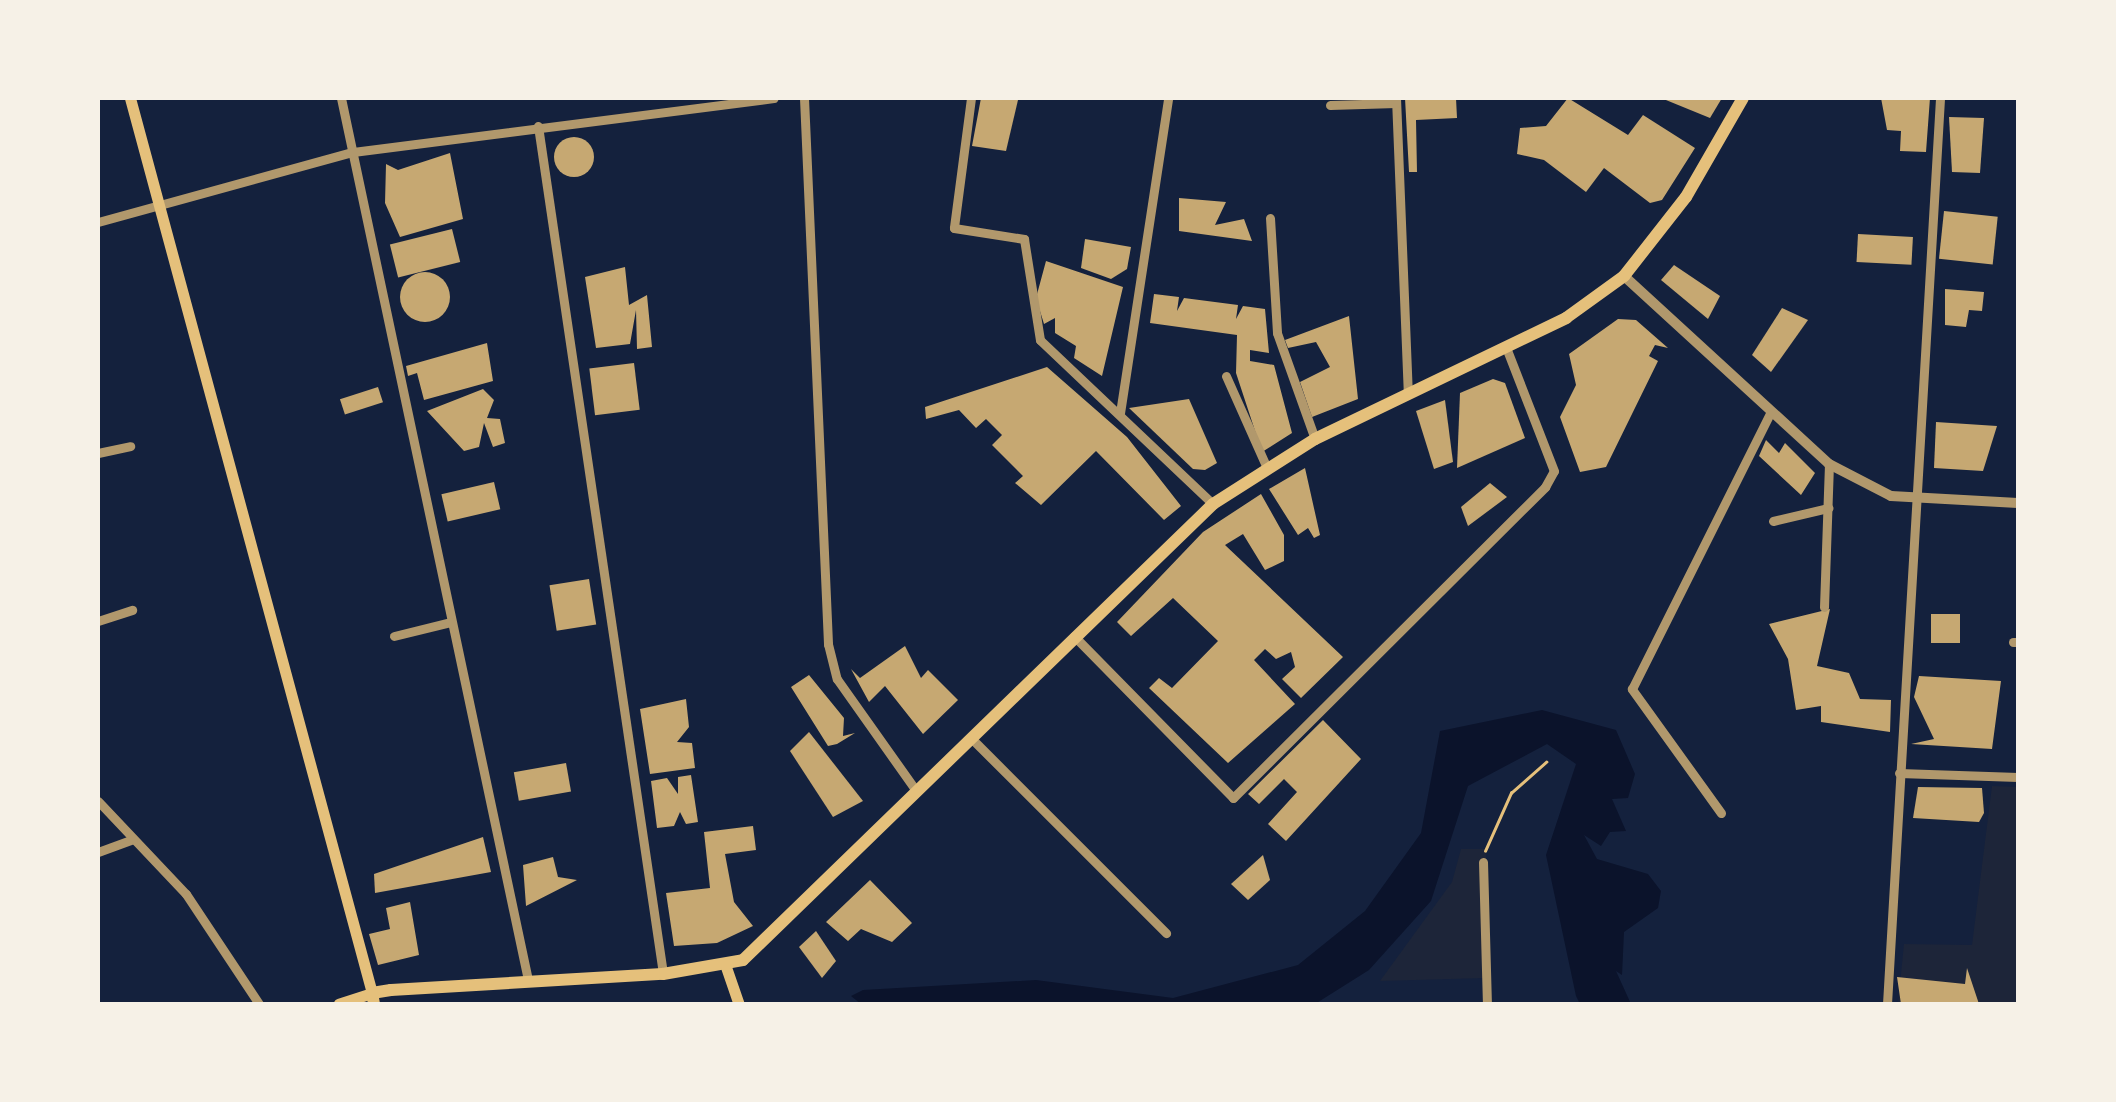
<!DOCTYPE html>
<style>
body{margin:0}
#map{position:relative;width:2116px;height:1102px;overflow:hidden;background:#14213d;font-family:Bitter,serif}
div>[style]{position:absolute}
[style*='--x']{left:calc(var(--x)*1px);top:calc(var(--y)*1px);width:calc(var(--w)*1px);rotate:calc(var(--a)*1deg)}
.green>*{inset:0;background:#1d2539}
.water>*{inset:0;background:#0b132b}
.building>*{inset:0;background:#c6a872;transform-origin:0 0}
.round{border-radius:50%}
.path>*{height:2.5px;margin:-1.25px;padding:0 1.25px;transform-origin:1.25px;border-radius:1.25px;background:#e5c07b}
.minor>*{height:9px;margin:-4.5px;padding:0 4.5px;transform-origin:4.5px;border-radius:4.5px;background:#b1986c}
.tertiary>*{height:10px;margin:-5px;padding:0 5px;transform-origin:5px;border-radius:5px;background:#b1986c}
.secondary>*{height:11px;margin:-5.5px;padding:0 5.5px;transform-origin:5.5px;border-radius:5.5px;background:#e5c07b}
.primary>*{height:12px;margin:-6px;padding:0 6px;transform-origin:6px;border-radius:6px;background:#e5c07b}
span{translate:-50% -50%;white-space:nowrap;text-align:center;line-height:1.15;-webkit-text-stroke:10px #f6f1e7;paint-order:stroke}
.frame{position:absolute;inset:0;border:100px solid #f6f1e7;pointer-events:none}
</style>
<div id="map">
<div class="green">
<i style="clip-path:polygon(1992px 786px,2018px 787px,2018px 1004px,1898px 1004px,1904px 944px,1972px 945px)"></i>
<i style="clip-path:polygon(1461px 849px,1486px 849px,1485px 978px,1380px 981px,1452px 882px)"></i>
</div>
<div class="water">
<i style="clip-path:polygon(1542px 710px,1616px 730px,1635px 774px,1628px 798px,1612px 799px,1626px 831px,1610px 832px,1601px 846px,1584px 835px,1597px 859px,1648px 874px,1661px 891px,1658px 908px,1624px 932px,1622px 975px,1616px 971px,1631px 1004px,1580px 1004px,1576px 996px,1546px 855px,1576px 764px,1547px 744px,1468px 786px,1431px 901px,1369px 970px,1315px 1004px,850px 1004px,861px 1004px,851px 996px,863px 990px,1036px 980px,1173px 998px,1298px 965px,1365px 911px,1421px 833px,1440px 731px)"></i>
</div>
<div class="building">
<i style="clip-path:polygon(981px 98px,1018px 100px,1006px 151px,972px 146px)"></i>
<i style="clip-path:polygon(1405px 98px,1456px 98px,1457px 118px,1416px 120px,1417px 172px,1409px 172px)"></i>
<i style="clip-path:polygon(1568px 98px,1628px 135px,1643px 115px,1695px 148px,1662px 200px,1650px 203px,1604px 168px,1586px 192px,1544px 160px,1517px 154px,1520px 128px,1546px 126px)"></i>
<i style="clip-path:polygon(1661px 98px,1722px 98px,1710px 118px)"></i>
<i style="clip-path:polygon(1881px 98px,1930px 98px,1926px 152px,1900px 151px,1901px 131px,1887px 130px)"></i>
<i style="clip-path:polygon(1949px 117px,1984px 118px,1980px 173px,1952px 172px)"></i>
<i class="round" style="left:554px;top:137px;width:40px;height:40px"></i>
<i style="clip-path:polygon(450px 153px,463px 219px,400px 237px,385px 203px,386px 164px,398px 170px)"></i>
<i style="clip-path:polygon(1179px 198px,1226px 202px,1215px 225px,1244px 219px,1252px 241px,1179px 231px)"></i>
<i style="left:1944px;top:211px;width:54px;height:48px;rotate:6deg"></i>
<i style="left:452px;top:229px;width:34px;height:64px;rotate:76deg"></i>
<i style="left:1858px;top:234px;width:55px;height:28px;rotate:3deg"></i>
<i style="clip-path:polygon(1085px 239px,1131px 247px,1127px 269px,1111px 279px,1081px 268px)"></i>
<i style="clip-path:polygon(1046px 261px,1123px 287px,1102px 376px,1074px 358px,1076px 346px,1055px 333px,1055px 318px,1044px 324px,1036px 298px)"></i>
<i style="clip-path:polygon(1674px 265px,1720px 296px,1708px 319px,1661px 280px)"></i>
<i style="clip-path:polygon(625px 267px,629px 305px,647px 295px,652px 347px,637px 349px,636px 310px,630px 344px,596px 348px,585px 277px)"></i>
<i class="round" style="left:400px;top:272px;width:50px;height:50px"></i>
<i style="clip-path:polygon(1945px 289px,1984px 292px,1982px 311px,1969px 310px,1966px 327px,1945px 325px)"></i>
<i style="clip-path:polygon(1154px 294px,1179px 297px,1177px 311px,1184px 298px,1238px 305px,1236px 319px,1243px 306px,1265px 309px,1269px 353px,1250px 350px,1250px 361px,1274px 365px,1292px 433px,1262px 452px,1236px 373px,1237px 335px,1150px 323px)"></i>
<i style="clip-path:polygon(1782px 308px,1808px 320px,1771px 372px,1752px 355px)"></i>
<i style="clip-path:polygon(1349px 316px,1358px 399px,1312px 417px,1300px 382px,1330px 367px,1316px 342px,1288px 348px,1285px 340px)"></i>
<i style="clip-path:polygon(1618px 319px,1636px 320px,1668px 348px,1655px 345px,1649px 356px,1658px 361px,1606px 467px,1580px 472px,1560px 417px,1576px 385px,1569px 354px)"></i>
<i style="clip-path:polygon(487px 343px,493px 381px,424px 400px,417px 373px,408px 376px,406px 366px)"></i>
<i style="left:634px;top:363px;width:47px;height:45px;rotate:83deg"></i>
<i style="clip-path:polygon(1047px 367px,1127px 437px,1181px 506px,1164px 520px,1096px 451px,1041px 505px,1015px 483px,1023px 476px,992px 445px,1002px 435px,986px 419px,976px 428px,959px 410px,926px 419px,925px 407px)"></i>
<i style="clip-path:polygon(1493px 379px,1505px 383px,1525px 438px,1457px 468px,1460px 393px)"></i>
<i style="left:378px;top:387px;width:16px;height:40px;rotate:72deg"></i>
<i style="clip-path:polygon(483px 389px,494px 400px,487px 418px,500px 419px,505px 443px,493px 447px,484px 423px,479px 447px,464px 451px,427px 411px)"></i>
<i style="clip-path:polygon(1189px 399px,1217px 463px,1205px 470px,1193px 469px,1129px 408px)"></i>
<i style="clip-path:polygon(1445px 400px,1453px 462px,1434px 469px,1416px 411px)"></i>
<i style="clip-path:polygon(1936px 422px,1997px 426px,1983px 471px,1934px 468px)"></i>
<i style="clip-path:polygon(1766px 440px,1779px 453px,1785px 443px,1815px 473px,1801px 495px,1759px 456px)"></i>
<i style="clip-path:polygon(1305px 468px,1320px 535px,1314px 538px,1308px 528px,1298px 535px,1269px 489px)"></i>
<i style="left:494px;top:482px;width:28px;height:54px;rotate:77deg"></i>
<i style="clip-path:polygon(1490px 483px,1507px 497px,1468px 526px,1461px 507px)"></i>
<i style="clip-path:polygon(1261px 494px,1284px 535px,1284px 561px,1265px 570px,1243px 534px,1225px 545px,1343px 657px,1301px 698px,1282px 679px,1295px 667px,1291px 652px,1276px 659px,1265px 649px,1254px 660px,1295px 704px,1228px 763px,1149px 688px,1159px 678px,1172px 688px,1218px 641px,1173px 598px,1131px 636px,1117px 622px,1203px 532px)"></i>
<i style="left:589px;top:579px;width:46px;height:40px;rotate:81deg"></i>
<i style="clip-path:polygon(1830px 609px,1817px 666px,1849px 673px,1860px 699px,1891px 700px,1890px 732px,1821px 722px,1821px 706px,1796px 710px,1788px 659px,1769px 624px)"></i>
<i style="left:1931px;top:614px;width:29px;height:29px"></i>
<i style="clip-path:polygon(905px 646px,921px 678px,928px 670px,958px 700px,923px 734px,885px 686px,869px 702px,851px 669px,860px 678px)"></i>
<i style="clip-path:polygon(809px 675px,844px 718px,843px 736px,855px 733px,837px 744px,828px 746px,791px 687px)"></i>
<i style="clip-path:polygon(1919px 676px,2001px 681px,1992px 749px,1911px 744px,1934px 739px,1914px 697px)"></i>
<i style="clip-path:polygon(686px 699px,689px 727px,677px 742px,692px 743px,695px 768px,650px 774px,640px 709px)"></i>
<i style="clip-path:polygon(1323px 720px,1361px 759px,1286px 841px,1268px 824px,1297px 792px,1284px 779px,1259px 804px,1248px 794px)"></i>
<i style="clip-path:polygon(809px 732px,863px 801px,833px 817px,790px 751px)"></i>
<i style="left:566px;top:763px;width:29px;height:53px;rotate:80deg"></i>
<i style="clip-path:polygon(691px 775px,698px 822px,686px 824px,680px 812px,674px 826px,657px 828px,651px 781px,667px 778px,678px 794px,678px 777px)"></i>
<i style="clip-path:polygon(1918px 787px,1982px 788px,1984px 813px,1979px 822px,1913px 818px)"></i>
<i style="clip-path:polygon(753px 826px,756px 850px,725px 854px,734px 902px,753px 926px,717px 943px,674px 946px,666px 893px,710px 888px,704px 832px)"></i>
<i style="clip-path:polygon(483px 837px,491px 872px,375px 893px,374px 874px)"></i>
<i style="clip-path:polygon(1263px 855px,1270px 880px,1248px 900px,1231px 884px)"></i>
<i style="clip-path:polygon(553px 857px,558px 877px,577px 880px,526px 906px,523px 865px)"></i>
<i style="clip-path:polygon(870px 880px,912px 923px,892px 942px,861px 929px,848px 941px,826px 922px)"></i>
<i style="clip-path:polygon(410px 902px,419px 955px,378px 965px,369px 934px,390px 929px,386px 908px)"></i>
<i style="clip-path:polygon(816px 931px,836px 961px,822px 978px,799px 947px)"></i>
<i style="clip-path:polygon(1967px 968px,1979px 1004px,1901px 1004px,1897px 977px,1965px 984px)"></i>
</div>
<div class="path">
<i style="--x:1485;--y:851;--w:64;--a:-65.9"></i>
<i style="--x:1511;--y:793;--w:47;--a:-41.5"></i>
</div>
<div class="minor">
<i style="--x:341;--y:98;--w:902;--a:78.03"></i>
<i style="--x:804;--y:98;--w:547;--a:87.48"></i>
<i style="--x:828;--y:644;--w:36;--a:76"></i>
<i style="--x:837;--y:679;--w:138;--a:54.7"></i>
<i style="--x:971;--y:98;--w:131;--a:97.5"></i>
<i style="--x:954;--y:228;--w:71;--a:8.9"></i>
<i style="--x:1024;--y:239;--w:102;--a:81"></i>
<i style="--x:1040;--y:340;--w:238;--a:43.5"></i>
<i style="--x:1396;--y:98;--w:296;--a:87.7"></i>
<i style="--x:1330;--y:105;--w:66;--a:-1.7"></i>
<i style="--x:538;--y:126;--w:857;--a:81.61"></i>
<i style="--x:1270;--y:218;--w:115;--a:86.5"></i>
<i style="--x:1277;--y:333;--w:113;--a:70.3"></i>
<i style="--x:98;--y:222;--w:264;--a:-15.4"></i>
<i style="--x:353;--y:152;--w:424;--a:-7.3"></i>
<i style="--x:1226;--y:376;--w:101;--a:66"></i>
<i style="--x:1120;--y:413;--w:319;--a:-81.3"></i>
<i style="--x:98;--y:453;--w:33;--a:-12"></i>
<i style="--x:1773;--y:521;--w:57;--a:-13.3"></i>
<i style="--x:1824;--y:607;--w:143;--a:-88"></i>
<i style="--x:98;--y:621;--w:36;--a:-18"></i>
<i style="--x:394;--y:636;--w:59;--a:-13.8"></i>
<i style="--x:1074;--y:636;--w:227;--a:45.5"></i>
<i style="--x:1233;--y:798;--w:441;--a:-44.9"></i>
<i style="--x:1545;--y:487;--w:18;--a:-61"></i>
<i style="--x:1554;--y:471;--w:130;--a:-111.2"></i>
<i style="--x:2013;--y:642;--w:5;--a:0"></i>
<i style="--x:971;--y:738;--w:276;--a:45"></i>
<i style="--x:1899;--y:773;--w:119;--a:1.9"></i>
<i style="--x:98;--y:801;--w:128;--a:46.6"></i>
<i style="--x:186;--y:894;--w:132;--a:56.4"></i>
<i style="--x:1721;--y:813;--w:153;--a:-125.7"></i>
<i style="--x:1632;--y:689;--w:310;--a:-63.4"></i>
<i style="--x:98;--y:852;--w:37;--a:-20"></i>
<i style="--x:1483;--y:862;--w:142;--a:88.4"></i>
<i style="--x:1887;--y:1004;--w:908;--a:-86.65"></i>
</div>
<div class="tertiary">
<i style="--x:1624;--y:276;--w:278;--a:42.5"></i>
<i style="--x:1829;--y:464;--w:70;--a:27.3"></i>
<i style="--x:1891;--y:496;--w:127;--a:3.2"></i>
</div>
<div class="secondary">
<i style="--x:130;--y:98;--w:927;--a:74.87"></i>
<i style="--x:372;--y:993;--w:35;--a:162"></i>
<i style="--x:726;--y:967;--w:39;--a:71"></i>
</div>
<div class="primary">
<i style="--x:374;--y:1004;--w:11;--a:-100"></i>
<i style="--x:372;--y:993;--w:19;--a:-9"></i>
<i style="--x:391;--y:990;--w:272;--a:-3.4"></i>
<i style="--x:663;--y:974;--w:81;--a:-9.9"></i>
<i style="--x:743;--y:960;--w:655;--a:-44.13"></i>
<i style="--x:1213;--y:504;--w:121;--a:-32.5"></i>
<i style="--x:1315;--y:439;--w:279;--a:-25.7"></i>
<i style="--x:1566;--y:318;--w:72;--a:-35.9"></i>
<i style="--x:1624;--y:276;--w:100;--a:-51.9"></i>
<i style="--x:1686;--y:197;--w:114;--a:-60.1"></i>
</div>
<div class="frame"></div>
</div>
